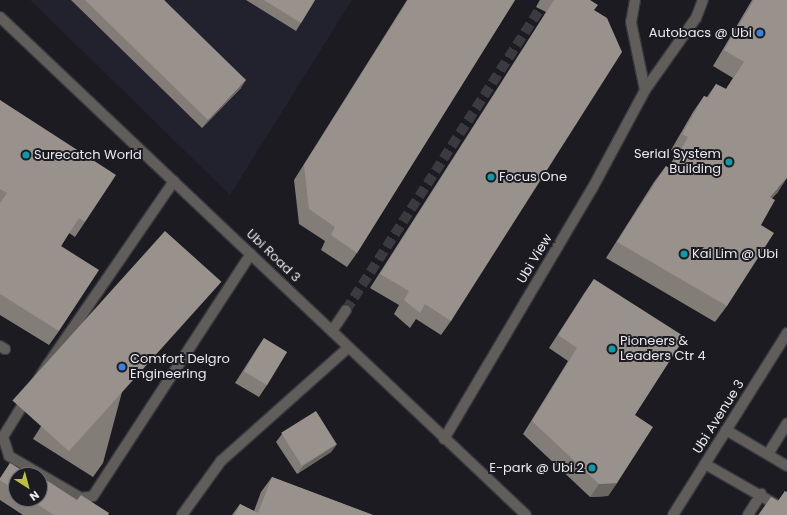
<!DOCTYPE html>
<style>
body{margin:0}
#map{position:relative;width:787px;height:515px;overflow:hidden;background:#1b1b21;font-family:Poppins,sans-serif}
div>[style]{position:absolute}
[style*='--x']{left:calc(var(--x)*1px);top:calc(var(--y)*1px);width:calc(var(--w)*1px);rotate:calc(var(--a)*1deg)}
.built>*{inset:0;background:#22222e}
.minor-tunnel>*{height:10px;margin-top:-5px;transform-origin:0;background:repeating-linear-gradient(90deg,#3a3a40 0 10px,transparent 0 15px)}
.roads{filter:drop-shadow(1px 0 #38383e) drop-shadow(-1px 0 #38383e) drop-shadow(0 1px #38383e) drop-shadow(0 -1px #38383e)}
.minor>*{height:10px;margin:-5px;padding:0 5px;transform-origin:5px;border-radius:5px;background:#605d5b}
.wall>*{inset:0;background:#837d78}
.shaded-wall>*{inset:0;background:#6a6662}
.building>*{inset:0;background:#98918c;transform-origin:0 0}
.dots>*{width:11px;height:11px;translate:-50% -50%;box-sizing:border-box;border:2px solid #1b1b21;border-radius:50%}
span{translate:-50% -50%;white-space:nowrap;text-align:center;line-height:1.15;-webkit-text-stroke:4px #1b1b21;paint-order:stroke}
.poi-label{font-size:13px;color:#e9e9ed}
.right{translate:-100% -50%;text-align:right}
.left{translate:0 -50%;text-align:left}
.street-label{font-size:13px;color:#e9e9ed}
.north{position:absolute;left:8px;top:467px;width:40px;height:40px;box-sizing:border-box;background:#1b1b21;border:1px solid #6d6d73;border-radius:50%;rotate:144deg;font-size:11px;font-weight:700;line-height:16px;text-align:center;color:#e9e9ed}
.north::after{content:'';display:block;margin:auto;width:14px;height:18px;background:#bdbf43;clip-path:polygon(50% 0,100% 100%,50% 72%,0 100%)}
</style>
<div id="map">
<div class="built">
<i style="clip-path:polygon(30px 0,352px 0,230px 195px)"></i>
</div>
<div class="minor-tunnel">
<i style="--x:346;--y:310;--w:369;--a:-57.2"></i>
</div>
<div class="roads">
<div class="minor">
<i style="--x:635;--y:0;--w:22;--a:100"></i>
<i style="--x:631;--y:22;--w:69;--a:78.4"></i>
<i style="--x:0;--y:17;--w:724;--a:43.43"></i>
<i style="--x:174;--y:181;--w:222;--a:124.5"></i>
<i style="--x:48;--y:364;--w:86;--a:121.7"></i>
<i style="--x:3;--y:437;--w:20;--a:72"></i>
<i style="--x:9;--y:456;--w:83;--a:30.3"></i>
<i style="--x:81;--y:498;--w:12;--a:-9"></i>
<i style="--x:93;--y:496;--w:289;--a:-56.9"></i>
<i style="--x:332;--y:331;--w:25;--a:-56"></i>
<i style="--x:0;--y:346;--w:6;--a:31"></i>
<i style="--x:726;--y:430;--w:71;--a:30.5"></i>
<i style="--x:444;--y:439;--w:291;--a:-59.4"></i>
<i style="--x:592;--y:189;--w:112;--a:-61.8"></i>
<i style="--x:645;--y:90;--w:88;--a:-54.7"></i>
<i style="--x:696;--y:18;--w:19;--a:-69"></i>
<i style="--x:768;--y:454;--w:36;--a:-58"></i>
<i style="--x:705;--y:464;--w:95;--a:29.8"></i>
<i style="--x:182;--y:515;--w:67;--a:-54.2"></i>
<i style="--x:221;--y:461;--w:171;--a:-41.7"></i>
<i style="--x:673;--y:515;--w:215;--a:-57.9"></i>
<i style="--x:748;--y:515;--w:25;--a:-58"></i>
</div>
</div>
<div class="wall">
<i style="clip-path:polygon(71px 0,164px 0,241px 88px,202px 128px)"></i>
<i style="clip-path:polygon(246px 0,315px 0,296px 31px)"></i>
<i style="clip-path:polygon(407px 0,515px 0,357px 253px,347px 267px,321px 250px,325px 241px,299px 224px,294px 180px)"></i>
<i style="clip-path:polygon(540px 0,590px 0,594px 10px,451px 321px,441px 335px,416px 319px,410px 328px,394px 314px,399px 305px,370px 288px,546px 12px,536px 7px)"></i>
<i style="clip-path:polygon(752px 0,787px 0,778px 192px,772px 198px,727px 306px,715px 322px,606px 258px,654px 182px,666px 166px,668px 168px,677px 153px,671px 150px,693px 112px,704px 96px,707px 97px,716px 84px,726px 89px,733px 78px,713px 66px)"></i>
<i style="clip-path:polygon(0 100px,85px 222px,75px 237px,69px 233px,61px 246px,59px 331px,49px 345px,0 315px)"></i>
<i style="clip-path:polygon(165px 231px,103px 463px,93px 477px,33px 439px,155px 246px)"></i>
<i style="clip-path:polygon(594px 279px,635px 415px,617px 483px,608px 496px,590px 497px,523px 434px,568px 361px,549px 348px,585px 292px)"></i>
<i style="clip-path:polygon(264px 338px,267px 385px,259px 397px,235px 383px,256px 350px)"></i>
<i style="clip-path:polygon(282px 434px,337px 444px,331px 452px,297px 474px,276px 442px)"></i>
<i style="clip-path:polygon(10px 463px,23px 471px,39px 475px,16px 475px,16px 499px,77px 500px,108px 515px,23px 515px,0 500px,0 478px)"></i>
<i style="clip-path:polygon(272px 477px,373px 515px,232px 515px,240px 504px,254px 511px,261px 492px)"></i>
<i style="clip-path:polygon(785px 491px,787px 515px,758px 515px,771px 497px,778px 501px)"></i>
</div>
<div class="shaded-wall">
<i style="clip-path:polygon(246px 80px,241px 88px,202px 128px,208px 120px)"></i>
<i style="clip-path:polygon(787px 178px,778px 192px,758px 213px,770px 197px)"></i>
<i style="clip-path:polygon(337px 444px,331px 452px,297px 474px,303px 466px)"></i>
<i style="clip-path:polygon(617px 483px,608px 496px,590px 497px,599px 484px)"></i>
</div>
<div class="building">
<i style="clip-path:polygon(85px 0,164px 0,246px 80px,208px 120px)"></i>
<i style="clip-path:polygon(264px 0,315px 0,301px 23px)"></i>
<i style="clip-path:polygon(408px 0,515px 0,357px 253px,331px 235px,335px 227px,309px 209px,304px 165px)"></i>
<i style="clip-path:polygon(554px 0,590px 0,598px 5px,594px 10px,607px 18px,622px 52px,451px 321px,425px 304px,420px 313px,404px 300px,409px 291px,380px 274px)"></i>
<i style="clip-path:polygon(754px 0,787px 0,787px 178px,770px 197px,775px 200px,761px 225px,774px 233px,727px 306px,617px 242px,666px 166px,670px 169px,688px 137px,682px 134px,704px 96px,708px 98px,716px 84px,726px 89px,744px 62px,724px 50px)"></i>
<i style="clip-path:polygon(0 100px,116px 175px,85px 222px,79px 218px,61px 246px,99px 270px,59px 331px,0 294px,0 203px,7px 193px,0 189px)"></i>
<i style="left:165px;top:231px;width:76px;height:228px;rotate:42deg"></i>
<i style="clip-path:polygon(594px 279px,685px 337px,635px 415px,653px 427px,617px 483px,599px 484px,532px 421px,577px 348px,558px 335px)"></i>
<i style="left:264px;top:338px;width:27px;height:39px;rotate:31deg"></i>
<i style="left:316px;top:411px;width:39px;height:41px;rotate:58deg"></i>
<i style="clip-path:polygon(10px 463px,24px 472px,26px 467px,39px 475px,16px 475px,16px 491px,0 480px,0 479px)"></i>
<i style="clip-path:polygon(40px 476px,77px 500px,81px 495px,109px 513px,108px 515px,54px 515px,29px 499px,40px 499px)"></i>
<i style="clip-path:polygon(272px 477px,373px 515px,235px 515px,240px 504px,258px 513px)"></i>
<i style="clip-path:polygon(785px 491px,787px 492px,787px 515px,759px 515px,771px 497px,778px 501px)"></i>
</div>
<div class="dots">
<i style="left:760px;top:33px;background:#3f7fe0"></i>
<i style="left:26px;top:155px;background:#0f9aa8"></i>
<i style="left:729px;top:162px;background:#0f9aa8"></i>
<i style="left:491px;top:177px;background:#0f9aa8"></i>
<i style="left:684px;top:254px;background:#0f9aa8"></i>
<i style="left:612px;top:349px;background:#0f9aa8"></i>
<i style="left:122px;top:367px;background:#3f7fe0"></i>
<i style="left:592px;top:468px;background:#0f9aa8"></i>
</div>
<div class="poi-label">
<span class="right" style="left:752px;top:33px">Autobacs @ Ubi</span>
<span class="left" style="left:34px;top:155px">Surecatch World</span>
<span class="right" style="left:721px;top:162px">Serial System<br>Building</span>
<span class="left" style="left:499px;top:177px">Focus One</span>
<span class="left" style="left:692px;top:254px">Kai Lim @ Ubi</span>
<span class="left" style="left:620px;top:349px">Pioneers &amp;<br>Leaders Ctr 4</span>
<span class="left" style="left:130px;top:367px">Comfort Delgro<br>Engineering</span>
<span class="right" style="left:584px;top:468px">E-park @ Ubi 2</span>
</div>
<div class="street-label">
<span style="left:273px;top:256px;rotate:44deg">Ubi Road 3</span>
<span style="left:535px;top:259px;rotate:-59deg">Ubi View</span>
<span style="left:719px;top:417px;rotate:-58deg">Ubi Avenue 3</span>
</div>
<div class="north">N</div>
</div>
